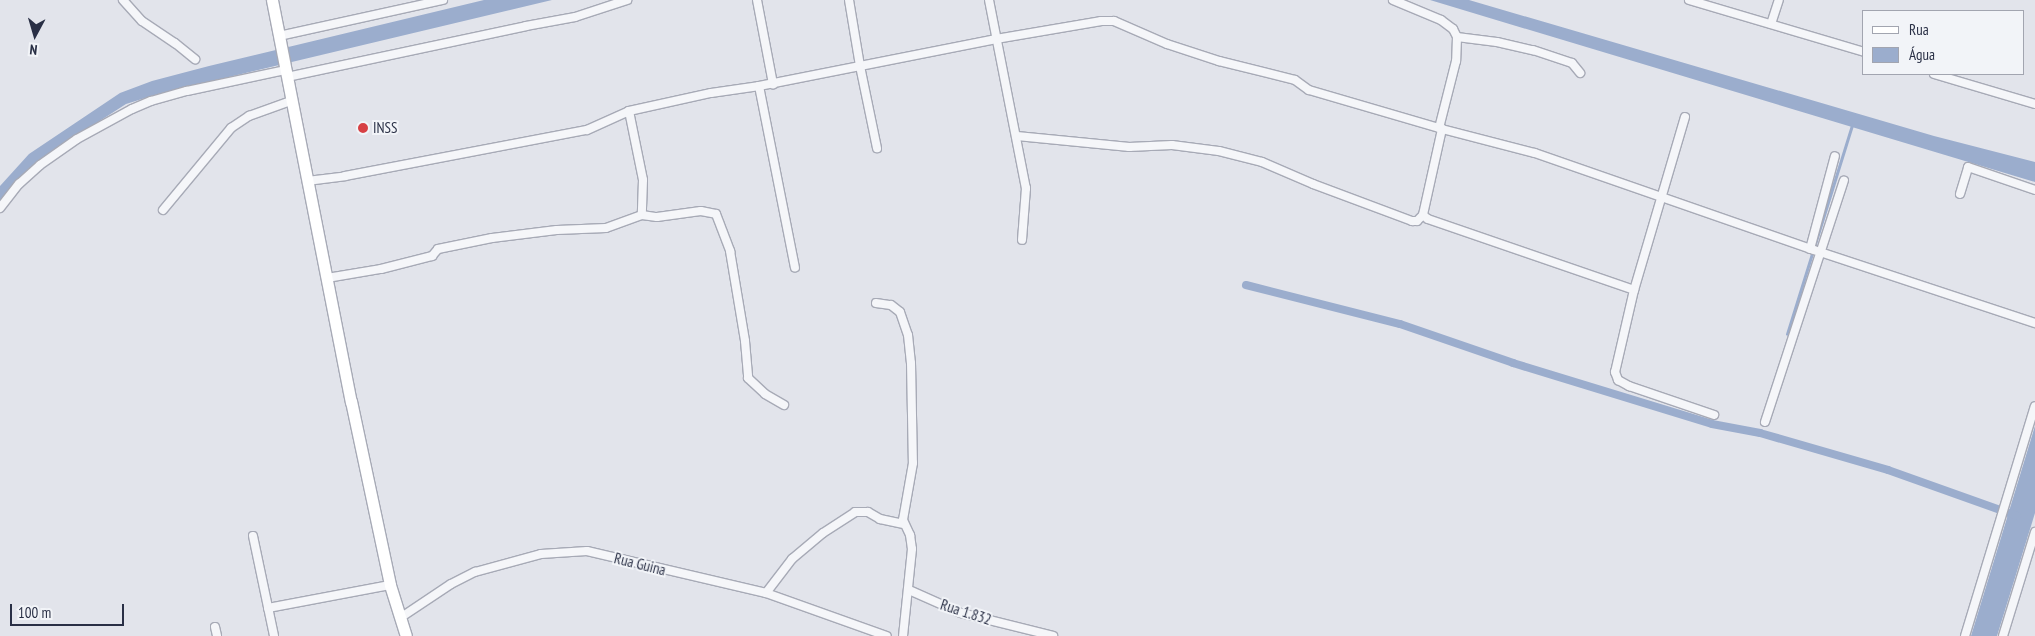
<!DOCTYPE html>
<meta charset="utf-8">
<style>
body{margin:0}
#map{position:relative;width:2035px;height:636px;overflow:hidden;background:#e2e4eb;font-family:"PT Sans Narrow",sans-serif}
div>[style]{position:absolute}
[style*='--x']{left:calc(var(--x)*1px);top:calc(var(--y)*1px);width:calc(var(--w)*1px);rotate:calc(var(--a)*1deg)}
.water>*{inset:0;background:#9badcd}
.stream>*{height:2.5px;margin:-1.25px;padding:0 1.25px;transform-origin:1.25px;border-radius:1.25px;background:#9badcd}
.canal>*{height:8px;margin:-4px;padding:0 4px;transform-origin:4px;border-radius:4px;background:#9badcd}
.roads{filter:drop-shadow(1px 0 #a7aab6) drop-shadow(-1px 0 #a7aab6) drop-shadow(0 1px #a7aab6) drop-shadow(0 -1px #a7aab6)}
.street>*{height:8px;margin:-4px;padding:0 4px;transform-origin:4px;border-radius:4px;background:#f5f6f9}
.secondary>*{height:11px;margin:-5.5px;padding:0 5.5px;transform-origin:5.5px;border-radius:5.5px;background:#fff}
.dots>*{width:14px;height:14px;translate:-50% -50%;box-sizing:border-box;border:2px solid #f2f4f8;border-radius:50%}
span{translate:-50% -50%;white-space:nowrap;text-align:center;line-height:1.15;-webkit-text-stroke:4px #f2f4f8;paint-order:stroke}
.poi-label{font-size:15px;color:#292f45}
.left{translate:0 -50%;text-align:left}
.street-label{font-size:15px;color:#292f45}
.legend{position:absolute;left:1862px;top:10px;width:162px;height:65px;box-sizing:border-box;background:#f2f4f8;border:1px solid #a2a5b0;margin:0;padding:6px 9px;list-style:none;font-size:15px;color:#292f45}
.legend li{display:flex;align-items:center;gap:10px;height:25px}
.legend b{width:25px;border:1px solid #a2a5b0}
.north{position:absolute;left:10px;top:10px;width:50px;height:50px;-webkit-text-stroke:4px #f2f4f8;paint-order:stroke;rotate:186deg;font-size:14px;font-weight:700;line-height:20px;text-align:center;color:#292f45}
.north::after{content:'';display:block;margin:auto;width:18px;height:22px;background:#292f45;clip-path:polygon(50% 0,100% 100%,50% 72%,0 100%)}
.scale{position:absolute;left:10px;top:604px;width:114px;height:22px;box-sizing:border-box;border:2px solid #292f45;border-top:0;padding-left:6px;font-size:15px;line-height:18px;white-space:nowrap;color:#292f45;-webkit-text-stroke:4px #f2f4f8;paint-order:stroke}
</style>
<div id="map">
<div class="water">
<i style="clip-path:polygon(484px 0,552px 0,158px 94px,126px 104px,36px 162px,0 202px,0 186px,29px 154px,120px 93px,152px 81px,209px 66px)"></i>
<i style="clip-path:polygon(1430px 0,1469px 0,1934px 136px,2035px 162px,2035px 182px)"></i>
<i style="clip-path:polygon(2035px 426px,2035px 513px,1997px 636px,1971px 636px)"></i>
</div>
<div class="stream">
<i style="--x:1787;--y:334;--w:219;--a:-72.7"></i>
</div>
<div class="canal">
<i style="--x:1246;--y:285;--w:159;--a:14.2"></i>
<i style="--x:1400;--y:324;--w:120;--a:19"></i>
<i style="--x:1513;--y:363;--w:208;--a:17"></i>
<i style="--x:1712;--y:424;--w:49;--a:10.6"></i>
<i style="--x:1760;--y:433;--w:133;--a:16.1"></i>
<i style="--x:1888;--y:470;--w:137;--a:19.6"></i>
</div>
<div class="roads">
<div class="street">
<i style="--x:123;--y:0;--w:28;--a:48"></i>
<i style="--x:142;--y:21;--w:40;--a:34"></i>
<i style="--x:175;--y:43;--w:26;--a:39"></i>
<i style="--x:757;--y:0;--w:86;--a:79.2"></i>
<i style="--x:849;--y:0;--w:67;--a:80.5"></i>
<i style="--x:860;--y:66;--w:84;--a:78.3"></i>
<i style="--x:989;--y:0;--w:192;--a:78.9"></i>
<i style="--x:1026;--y:188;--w:52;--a:94.4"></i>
<i style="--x:1393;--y:0;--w:52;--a:22.6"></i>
<i style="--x:1441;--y:20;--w:15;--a:37"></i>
<i style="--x:1453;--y:29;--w:9;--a:63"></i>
<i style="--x:1457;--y:37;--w:24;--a:92"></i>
<i style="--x:1456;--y:61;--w:69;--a:104.2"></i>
<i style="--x:1689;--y:0;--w:183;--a:16.5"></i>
<i style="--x:1771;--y:24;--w:25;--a:-72"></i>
<i style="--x:279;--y:36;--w:168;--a:-12.4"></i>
<i style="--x:1457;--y:37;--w:40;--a:7.1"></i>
<i style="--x:1497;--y:42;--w:37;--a:13"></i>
<i style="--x:1533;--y:50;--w:41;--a:18.4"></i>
<i style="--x:1572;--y:63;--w:13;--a:51"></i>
<i style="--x:1934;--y:74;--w:105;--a:16.5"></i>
<i style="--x:287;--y:77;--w:244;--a:-12"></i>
<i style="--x:526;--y:26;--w:50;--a:-10.4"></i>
<i style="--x:575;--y:17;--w:55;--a:-18.1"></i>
<i style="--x:759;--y:86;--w:185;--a:78.8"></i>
<i style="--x:629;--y:111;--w:70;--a:78.5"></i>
<i style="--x:643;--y:180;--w:35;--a:92"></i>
<i style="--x:1685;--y:117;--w:180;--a:106.4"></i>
<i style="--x:1634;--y:290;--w:84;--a:103"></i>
<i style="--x:1615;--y:372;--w:9;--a:69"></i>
<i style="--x:1618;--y:380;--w:13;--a:29"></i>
<i style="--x:1629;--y:386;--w:90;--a:18.8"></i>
<i style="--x:1442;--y:129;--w:88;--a:102.5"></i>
<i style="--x:1423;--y:215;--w:6;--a:39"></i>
<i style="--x:1428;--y:219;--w:218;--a:19"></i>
<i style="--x:1017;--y:136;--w:113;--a:5.6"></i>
<i style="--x:1129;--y:147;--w:43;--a:-2.7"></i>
<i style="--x:1172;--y:145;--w:47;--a:7.3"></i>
<i style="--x:1219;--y:151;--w:44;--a:14.3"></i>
<i style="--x:1262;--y:162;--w:56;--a:23.3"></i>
<i style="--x:1313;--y:184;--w:106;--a:20.5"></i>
<i style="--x:1412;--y:221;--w:5;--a:0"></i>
<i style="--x:1417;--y:221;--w:8;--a:-45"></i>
<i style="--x:307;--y:181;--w:38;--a:-7"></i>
<i style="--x:345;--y:176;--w:246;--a:-10.8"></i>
<i style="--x:587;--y:130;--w:46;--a:-24.3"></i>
<i style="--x:629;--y:111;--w:84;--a:-12.4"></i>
<i style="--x:711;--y:93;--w:49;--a:-8.3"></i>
<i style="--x:759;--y:86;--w:242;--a:-11.2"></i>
<i style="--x:996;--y:39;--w:107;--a:-9.7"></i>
<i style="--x:1101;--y:21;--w:13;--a:0"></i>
<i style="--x:1114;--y:21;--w:58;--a:23.5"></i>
<i style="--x:1167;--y:44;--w:55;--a:18.1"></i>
<i style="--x:1219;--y:61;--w:78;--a:14"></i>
<i style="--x:1295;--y:80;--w:17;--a:36"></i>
<i style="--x:1309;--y:90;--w:139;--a:16.3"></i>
<i style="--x:1442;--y:129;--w:96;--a:14.5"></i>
<i style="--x:1535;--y:153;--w:295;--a:19.2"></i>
<i style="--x:1814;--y:250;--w:233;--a:18.3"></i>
<i style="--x:1960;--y:194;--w:28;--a:-73"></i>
<i style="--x:1968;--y:167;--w:71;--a:18.9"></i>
<i style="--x:0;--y:208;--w:31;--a:-52"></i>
<i style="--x:19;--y:184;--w:28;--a:-42"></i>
<i style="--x:40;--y:165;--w:45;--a:-35.1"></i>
<i style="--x:77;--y:139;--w:63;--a:-28.6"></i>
<i style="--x:132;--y:109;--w:21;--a:-23"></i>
<i style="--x:151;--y:101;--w:37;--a:-16"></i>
<i style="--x:187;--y:91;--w:100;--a:-12.1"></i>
<i style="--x:163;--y:210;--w:107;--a:-50.3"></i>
<i style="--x:231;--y:128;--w:22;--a:-34"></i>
<i style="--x:249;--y:116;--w:45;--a:-19.7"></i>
<i style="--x:1810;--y:249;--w:96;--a:-75"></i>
<i style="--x:327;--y:278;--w:55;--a:-9.5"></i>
<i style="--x:381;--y:269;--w:53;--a:-14.3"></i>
<i style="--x:432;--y:256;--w:9;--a:-49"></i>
<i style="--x:438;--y:249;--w:55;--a:-11.5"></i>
<i style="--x:492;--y:238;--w:65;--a:-7"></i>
<i style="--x:557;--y:230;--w:49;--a:-2.3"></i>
<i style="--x:606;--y:228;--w:38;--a:-20"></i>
<i style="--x:642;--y:215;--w:15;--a:8"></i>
<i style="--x:657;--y:217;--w:44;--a:-7.8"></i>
<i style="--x:701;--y:211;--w:15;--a:11"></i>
<i style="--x:716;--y:214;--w:40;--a:69"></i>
<i style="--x:730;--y:251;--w:91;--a:80.5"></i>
<i style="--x:745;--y:341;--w:37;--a:85"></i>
<i style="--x:748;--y:378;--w:23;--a:43"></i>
<i style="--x:765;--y:394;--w:22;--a:30"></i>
<i style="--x:876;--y:303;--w:15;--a:8"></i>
<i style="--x:891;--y:305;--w:11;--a:38"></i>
<i style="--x:900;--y:312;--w:24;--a:71"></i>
<i style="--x:908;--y:335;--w:28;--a:84"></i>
<i style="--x:911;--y:363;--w:100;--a:88.9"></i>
<i style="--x:913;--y:463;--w:58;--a:100"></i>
<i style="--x:903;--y:520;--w:17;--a:65"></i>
<i style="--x:910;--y:535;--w:14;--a:82"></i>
<i style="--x:912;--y:549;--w:87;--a:95.9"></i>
<i style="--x:1765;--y:422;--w:254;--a:-71.9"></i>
<i style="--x:253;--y:536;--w:102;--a:78.1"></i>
<i style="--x:909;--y:590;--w:57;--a:23.9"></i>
<i style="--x:961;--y:613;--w:95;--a:14"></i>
<i style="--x:766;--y:593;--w:43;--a:-52.6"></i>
<i style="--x:792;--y:559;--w:40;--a:-40"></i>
<i style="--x:823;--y:533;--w:38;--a:-33"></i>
<i style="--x:855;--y:512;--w:13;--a:0"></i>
<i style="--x:868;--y:512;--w:14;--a:30"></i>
<i style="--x:880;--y:519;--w:24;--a:12"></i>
<i style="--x:268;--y:608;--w:124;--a:-10.7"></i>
<i style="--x:400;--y:618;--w:61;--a:-33.7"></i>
<i style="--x:451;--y:584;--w:27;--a:-27"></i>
<i style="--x:475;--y:572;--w:68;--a:-15.3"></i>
<i style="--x:541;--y:554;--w:46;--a:-3.7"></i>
<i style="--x:587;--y:551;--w:184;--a:13.2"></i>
<i style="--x:766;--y:593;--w:128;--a:19.6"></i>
<i style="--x:215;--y:627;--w:9;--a:77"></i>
<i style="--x:1965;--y:636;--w:240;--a:-73.1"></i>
<i style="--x:2003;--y:636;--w:109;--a:-72.9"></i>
</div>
<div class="secondary">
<i style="--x:272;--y:0;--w:409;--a:78.9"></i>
<i style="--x:351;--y:401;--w:188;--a:78"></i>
<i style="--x:390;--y:585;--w:53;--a:72.6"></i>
</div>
</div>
<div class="dots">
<i style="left:363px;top:128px;background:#d74044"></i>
</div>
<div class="poi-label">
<span class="left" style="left:373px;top:128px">INSS</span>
</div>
<div class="street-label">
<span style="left:640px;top:564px;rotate:14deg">Rua Guina</span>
<span style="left:966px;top:612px;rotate:18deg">Rua 1.832</span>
</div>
<ul class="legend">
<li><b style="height:6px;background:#fff"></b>Rua</li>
<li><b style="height:14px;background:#9badcd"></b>Água</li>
</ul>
<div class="north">N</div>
<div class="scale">100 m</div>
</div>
